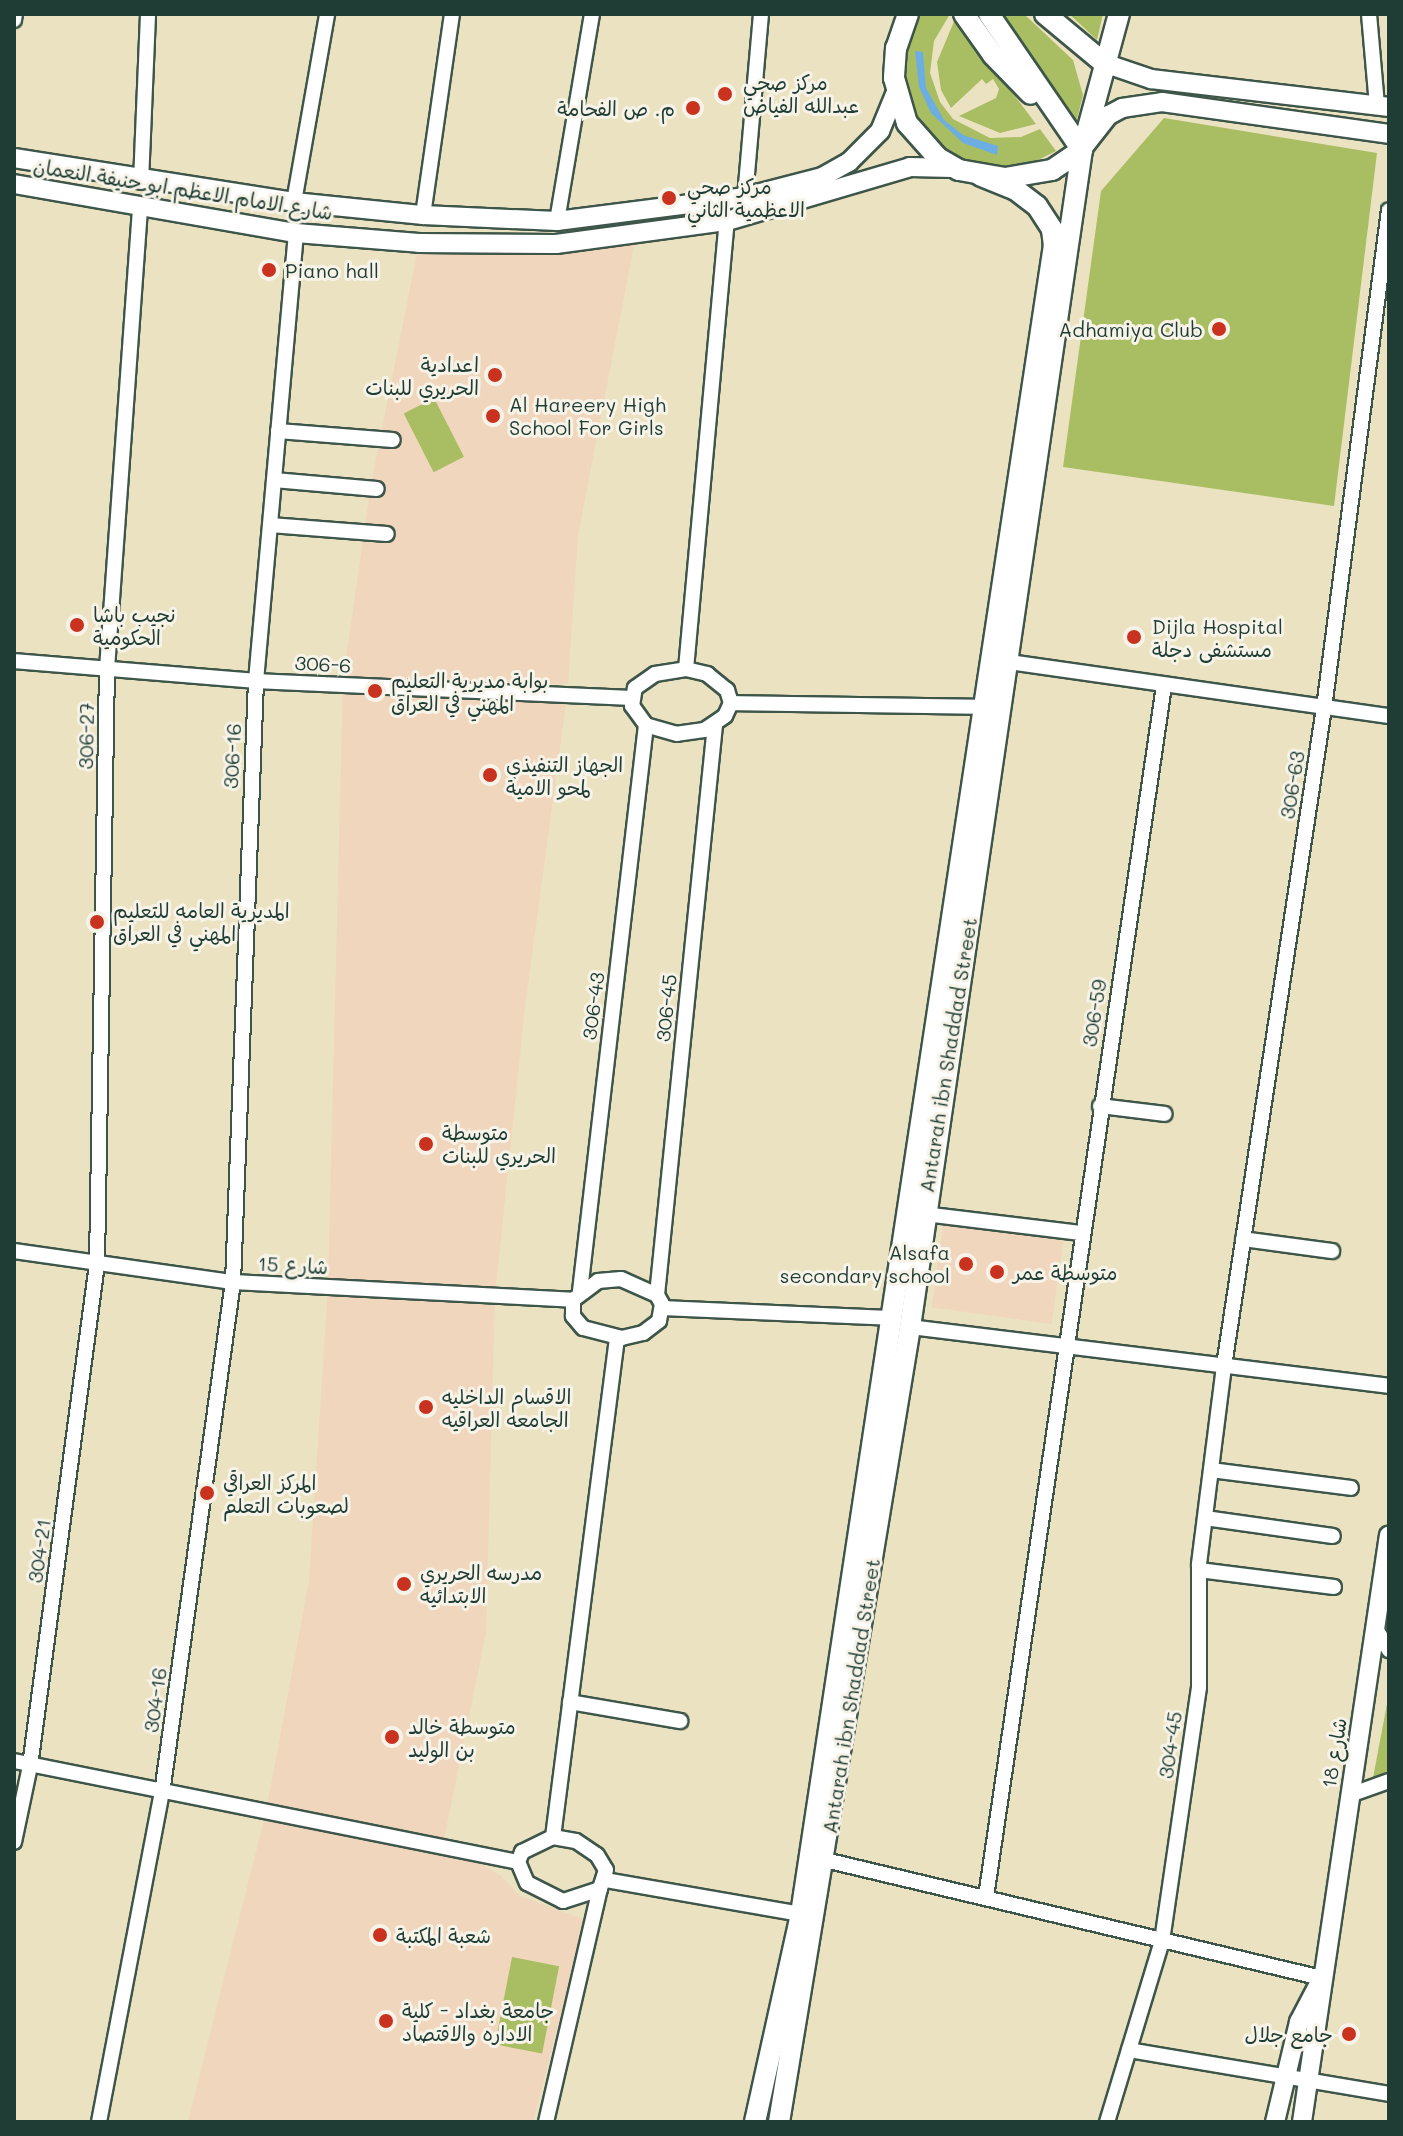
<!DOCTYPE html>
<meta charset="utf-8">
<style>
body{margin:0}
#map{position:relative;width:1403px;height:2136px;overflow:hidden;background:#ebe2c1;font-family:Mali,"Playpen Sans Arabic",sans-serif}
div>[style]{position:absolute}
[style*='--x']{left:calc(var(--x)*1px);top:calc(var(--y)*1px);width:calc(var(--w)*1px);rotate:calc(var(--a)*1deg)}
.built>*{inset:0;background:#f0d6bc;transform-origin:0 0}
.green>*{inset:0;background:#a9be62;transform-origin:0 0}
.water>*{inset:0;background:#6caee1}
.roads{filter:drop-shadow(2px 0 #3e5649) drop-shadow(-2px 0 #3e5649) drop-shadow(0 2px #3e5649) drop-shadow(0 -2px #3e5649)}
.street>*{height:14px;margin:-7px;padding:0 7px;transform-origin:7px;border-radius:7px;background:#fff}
.secondary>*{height:18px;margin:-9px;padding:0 9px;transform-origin:9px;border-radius:9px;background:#fff}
.primary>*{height:20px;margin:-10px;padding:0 10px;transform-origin:10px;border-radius:10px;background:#fff}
.dots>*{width:22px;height:22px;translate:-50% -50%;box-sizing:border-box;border:4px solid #f7f3e8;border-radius:50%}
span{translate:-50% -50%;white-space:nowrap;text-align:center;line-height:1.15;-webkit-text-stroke:6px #f7f3e8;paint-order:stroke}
.poi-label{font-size:20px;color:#1f3d34}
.left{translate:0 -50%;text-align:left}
.right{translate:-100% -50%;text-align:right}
.street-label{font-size:20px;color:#1f3d34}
.frame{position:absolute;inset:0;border:16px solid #1f3d34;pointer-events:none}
</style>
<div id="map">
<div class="built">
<i style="clip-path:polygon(636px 235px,578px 535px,568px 684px,359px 681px,566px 703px,525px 1007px,495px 1295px,486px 1633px,443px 1844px,500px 1875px,520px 1896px,585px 1920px,533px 2122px,188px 2122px,266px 1812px,309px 1581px,328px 1287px,343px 680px,371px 484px,419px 243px)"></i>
<i style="left:944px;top:1220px;width:121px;height:88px;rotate:8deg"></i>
</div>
<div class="green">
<i style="clip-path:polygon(915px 14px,950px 14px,934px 41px,930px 73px,940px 102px,953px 119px,990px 138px,1021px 137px,1040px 129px,1056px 151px,1032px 163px,986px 167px,950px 155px,926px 135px,913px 119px,899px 70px)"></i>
<i style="clip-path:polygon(1004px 14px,1024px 14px,1073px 60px,1083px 95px,1076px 123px)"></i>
<i style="clip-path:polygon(1069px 14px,1103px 14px,1097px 40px,1080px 24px)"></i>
<i style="clip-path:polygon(955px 19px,967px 33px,1036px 124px,1000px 133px,959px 116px,996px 98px,999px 89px,993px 79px,986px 84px,982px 79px,951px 108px,941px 90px,937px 62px)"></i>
<i style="clip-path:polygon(1164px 118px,1377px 153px,1334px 506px,1063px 467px,1101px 191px)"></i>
<i style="left:434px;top:398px;width:66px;height:34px;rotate:63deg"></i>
<i style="clip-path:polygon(1389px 1693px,1389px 1772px,1373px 1778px)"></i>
<i style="left:512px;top:1957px;width:48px;height:89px;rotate:11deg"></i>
</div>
<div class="water">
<i style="clip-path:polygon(915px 51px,923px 52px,926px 88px,944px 120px,963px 135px,998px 146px,997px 155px,963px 143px,931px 113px,919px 87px)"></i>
</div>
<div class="roads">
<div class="street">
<i style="--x:1369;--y:14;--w:91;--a:85"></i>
<i style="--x:14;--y:20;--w:6;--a:-81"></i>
<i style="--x:141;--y:182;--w:168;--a:-87.6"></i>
<i style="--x:745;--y:197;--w:184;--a:-85"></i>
<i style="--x:294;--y:202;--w:191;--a:-80"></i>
<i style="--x:423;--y:215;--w:203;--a:-81.8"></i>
<i style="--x:557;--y:221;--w:210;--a:-80.4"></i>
<i style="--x:278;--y:431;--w:115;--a:4.5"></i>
<i style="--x:274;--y:480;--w:103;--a:5"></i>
<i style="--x:270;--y:525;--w:117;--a:4.4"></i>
<i style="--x:14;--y:661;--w:243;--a:4.7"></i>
<i style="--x:256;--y:681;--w:375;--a:2.6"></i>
<i style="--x:1009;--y:662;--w:384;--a:8.1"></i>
<i style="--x:686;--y:669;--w:450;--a:-84.8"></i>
<i style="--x:686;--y:669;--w:22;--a:13"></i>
<i style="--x:707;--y:674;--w:26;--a:39"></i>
<i style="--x:727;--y:690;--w:14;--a:73"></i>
<i style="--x:731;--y:703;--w:14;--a:115"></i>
<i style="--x:725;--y:716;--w:25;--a:146"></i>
<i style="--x:704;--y:730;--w:27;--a:172"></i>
<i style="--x:677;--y:734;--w:32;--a:-164"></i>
<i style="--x:646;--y:725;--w:24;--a:-126"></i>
<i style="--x:632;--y:706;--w:18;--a:-81"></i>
<i style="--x:635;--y:688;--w:24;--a:-35"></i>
<i style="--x:655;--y:674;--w:31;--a:-9"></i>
<i style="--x:731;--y:703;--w:255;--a:0.9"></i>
<i style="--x:1100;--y:1106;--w:65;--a:7"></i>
<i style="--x:924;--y:1214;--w:157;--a:6.9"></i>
<i style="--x:1243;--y:1239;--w:90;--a:7.7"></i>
<i style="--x:14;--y:1251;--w:221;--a:8.1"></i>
<i style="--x:233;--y:1282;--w:340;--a:3"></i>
<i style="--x:621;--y:1279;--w:39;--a:24"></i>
<i style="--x:657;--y:1295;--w:10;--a:61"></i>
<i style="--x:662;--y:1304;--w:17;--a:100"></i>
<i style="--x:659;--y:1321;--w:20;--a:143"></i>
<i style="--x:643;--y:1333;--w:22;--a:167"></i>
<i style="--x:622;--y:1338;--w:40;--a:-165.6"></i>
<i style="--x:583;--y:1328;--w:16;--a:-130"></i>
<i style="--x:573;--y:1316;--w:16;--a:-90"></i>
<i style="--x:573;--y:1300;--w:31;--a:-37"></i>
<i style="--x:598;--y:1281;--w:23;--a:-5"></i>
<i style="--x:580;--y:1291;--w:570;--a:-83.35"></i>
<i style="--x:657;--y:1295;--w:573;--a:-84.19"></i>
<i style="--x:663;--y:1308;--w:231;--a:2.5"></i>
<i style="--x:910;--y:1327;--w:483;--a:7"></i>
<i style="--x:1211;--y:1470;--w:141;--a:7.3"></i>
<i style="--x:1205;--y:1518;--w:129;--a:8"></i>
<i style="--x:1199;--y:1570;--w:136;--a:7.2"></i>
<i style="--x:1375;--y:1627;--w:27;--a:59"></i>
<i style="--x:570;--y:1702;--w:112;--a:9.8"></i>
<i style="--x:14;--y:1761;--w:514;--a:11.33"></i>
<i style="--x:1350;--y:1795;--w:41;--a:-19.7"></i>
<i style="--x:553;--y:1837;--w:503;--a:-82.69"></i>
<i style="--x:553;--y:1837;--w:23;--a:10"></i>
<i style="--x:576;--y:1841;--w:25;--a:34"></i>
<i style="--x:597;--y:1855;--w:17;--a:59"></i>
<i style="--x:606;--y:1870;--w:20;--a:108"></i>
<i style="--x:600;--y:1889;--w:39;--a:162"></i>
<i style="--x:563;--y:1901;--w:40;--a:-153.4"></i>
<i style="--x:527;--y:1883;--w:23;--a:-113"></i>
<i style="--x:518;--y:1862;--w:11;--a:-68"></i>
<i style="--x:522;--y:1852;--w:34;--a:-26"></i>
<i style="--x:14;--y:1842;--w:78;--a:-78.1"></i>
<i style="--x:30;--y:1766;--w:506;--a:-82.4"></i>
<i style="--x:97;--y:1264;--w:595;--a:-89.04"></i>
<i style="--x:107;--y:669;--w:461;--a:-85.9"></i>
<i style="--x:825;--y:1860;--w:511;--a:13.36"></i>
<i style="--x:606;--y:1880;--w:198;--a:9.9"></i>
<i style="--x:986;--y:1897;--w:1224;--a:-81.64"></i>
<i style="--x:1129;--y:2050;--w:264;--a:9.6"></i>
<i style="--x:99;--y:2122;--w:335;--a:-79.2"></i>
<i style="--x:162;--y:1793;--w:516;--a:-82.09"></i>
<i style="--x:233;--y:1282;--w:601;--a:-87.81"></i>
<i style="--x:256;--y:681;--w:450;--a:-84.9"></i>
<i style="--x:546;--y:2122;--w:239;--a:-77"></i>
<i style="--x:1107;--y:2122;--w:189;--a:-73.1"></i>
<i style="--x:1162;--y:1941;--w:257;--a:-81.7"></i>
<i style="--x:1199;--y:1687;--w:123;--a:-90"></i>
<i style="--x:1199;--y:1564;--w:200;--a:-82.8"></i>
<i style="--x:1224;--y:1366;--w:666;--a:-81.36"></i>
<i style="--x:1324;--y:708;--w:502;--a:-82.56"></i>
</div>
<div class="secondary">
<i style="--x:1104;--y:63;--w:50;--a:18.8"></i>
<i style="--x:1151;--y:79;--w:240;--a:6.7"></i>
<i style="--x:1086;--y:144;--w:37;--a:-52"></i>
<i style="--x:1109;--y:115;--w:15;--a:-28"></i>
<i style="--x:1122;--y:108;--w:40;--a:-8.5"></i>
<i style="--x:1162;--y:102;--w:229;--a:8"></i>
<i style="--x:14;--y:158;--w:283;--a:8.9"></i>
<i style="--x:294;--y:202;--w:130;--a:5.8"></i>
<i style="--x:423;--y:215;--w:134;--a:2.6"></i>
<i style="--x:557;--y:221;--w:190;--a:-7.3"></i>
<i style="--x:745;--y:197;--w:80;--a:-14.6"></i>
<i style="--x:822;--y:177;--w:31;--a:-29"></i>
<i style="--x:849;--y:162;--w:44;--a:-45"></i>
<i style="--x:880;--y:131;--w:42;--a:-67.7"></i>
<i style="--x:14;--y:184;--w:286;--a:9.9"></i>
<i style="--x:296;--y:233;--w:123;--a:4.6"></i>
<i style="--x:419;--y:243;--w:137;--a:0.4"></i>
<i style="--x:556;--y:244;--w:173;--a:-7.7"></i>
<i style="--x:727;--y:221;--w:191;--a:-16.4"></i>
<i style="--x:910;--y:167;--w:43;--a:1.3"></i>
<i style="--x:1275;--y:2122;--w:103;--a:-76.5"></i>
<i style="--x:1299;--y:2022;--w:50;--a:-62.4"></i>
<i style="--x:1302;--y:2122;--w:593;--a:-81.57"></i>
</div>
<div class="primary">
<i style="--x:908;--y:14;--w:36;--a:109"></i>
<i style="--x:896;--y:48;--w:30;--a:94"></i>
<i style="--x:894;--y:78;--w:47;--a:73.9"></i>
<i style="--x:907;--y:123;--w:47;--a:48.5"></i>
<i style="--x:938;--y:158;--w:24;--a:30"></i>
<i style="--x:959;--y:170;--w:47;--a:9.9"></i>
<i style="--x:1005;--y:178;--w:48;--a:-9.7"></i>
<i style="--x:1052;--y:170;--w:36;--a:-34"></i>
<i style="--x:1082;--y:150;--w:141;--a:-74.8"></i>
<i style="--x:964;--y:14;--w:50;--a:54.7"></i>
<i style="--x:993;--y:55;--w:54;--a:45.7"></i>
<i style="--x:1045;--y:14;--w:77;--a:39.7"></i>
<i style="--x:755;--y:2122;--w:213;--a:-77.5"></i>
<i style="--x:801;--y:1914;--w:1687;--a:-81.38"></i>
<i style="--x:1054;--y:246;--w:17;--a:-97"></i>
<i style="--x:1052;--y:229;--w:27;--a:-123"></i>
<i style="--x:1037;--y:206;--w:26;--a:-143"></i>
<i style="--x:1016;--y:190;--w:38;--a:-158"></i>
<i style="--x:779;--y:2122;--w:806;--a:-80.64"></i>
<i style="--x:910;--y:1327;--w:1190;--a:-81.69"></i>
<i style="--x:1082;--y:150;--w:165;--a:-124.4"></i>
</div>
</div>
<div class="dots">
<i style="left:725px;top:94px;background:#c8321e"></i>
<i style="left:693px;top:108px;background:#c8321e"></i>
<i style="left:669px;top:198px;background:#c8321e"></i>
<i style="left:269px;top:270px;background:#c8321e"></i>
<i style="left:1219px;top:329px;background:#c8321e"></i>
<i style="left:495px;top:375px;background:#c8321e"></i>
<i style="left:493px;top:416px;background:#c8321e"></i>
<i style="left:77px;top:625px;background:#c8321e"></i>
<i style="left:1134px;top:637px;background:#c8321e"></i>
<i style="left:375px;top:691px;background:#c8321e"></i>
<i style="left:490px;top:775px;background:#c8321e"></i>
<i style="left:97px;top:922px;background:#c8321e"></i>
<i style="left:426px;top:1144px;background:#c8321e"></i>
<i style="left:966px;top:1264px;background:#c8321e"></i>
<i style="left:997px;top:1272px;background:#c8321e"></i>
<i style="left:426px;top:1407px;background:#c8321e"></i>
<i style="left:207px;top:1493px;background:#c8321e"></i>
<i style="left:404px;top:1584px;background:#c8321e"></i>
<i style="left:392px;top:1737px;background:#c8321e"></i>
<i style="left:380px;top:1935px;background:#c8321e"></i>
<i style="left:386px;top:2021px;background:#c8321e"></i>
<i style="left:1349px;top:2034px;background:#c8321e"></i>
</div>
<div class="poi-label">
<span class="left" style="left:743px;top:94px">مركز صحي<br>عبدالله الفياض</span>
<span class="right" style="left:675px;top:108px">م. ص الفحامة</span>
<span class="left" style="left:687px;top:198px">مركز صحي<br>الاعظمية الثاني</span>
<span class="left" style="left:285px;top:270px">Piano hall</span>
<span class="right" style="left:1203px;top:329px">Adhamiya Club</span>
<span class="right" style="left:479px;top:376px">اعدادية<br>الحريري للبنات</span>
<span class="left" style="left:509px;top:416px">Al Hareery High<br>School For Girls</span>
<span class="left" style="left:93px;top:626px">نجيب باشا<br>الحكومية</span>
<span class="left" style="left:1152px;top:638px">Dijla Hospital<br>مستشفى دجلة</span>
<span class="left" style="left:391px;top:692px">بوابة مديرية التعليم<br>المهني في العراق</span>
<span class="left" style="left:506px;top:776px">الجهاز التنفيذي<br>لمحو الامية</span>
<span class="left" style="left:113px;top:922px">المديرية العامه للتعليم<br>المهني في العراق</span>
<span class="left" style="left:442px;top:1144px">متوسطة<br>الحريري للبنات</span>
<span class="right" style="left:950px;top:1264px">Alsafa<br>secondary school</span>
<span class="left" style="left:1013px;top:1272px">متوسطة عمر</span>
<span class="left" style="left:442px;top:1408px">الاقسام الداخليه<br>الجامعه العراقيه</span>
<span class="left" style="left:223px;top:1494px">المركز العراقي<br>لصعوبات التعلم</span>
<span class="left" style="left:420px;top:1584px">مدرسه الحريري<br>الابتدائيه</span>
<span class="left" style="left:408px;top:1738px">متوسطة خالد<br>بن الوليد</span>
<span class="left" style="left:396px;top:1935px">شعبة المكتبة</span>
<span class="left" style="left:402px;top:2022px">جامعة بغداد - كلية<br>الاداره والاقتصاد</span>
<span class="right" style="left:1333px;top:2034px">جامع جلال</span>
</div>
<div class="street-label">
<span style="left:183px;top:189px;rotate:9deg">شارع الامام الاعظم ابو حنيفة النعمان</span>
<span style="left:323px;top:664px;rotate:3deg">306-6</span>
<span style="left:86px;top:736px;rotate:-89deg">306-27</span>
<span style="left:232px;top:756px;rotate:-87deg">306-16</span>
<span style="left:1292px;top:785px;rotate:-81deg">306-63</span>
<span style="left:593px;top:1006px;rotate:-83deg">306-43</span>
<span style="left:666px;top:1008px;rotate:-84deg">306-45</span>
<span style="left:1094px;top:1013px;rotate:-81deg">306-59</span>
<span style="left:948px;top:1055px;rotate:-81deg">Antarah ibn Shaddad Street</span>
<span style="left:293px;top:1265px;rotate:3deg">شارع 15</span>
<span style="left:39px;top:1551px;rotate:-82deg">304-21</span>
<span style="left:851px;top:1696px;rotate:-81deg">Antarah ibn Shaddad Street</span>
<span style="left:155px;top:1700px;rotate:-82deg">304-16</span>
<span style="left:1170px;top:1745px;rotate:-82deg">304-45</span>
<span style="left:1334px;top:1753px;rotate:-81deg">شارع 18</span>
</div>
<div class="frame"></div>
</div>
